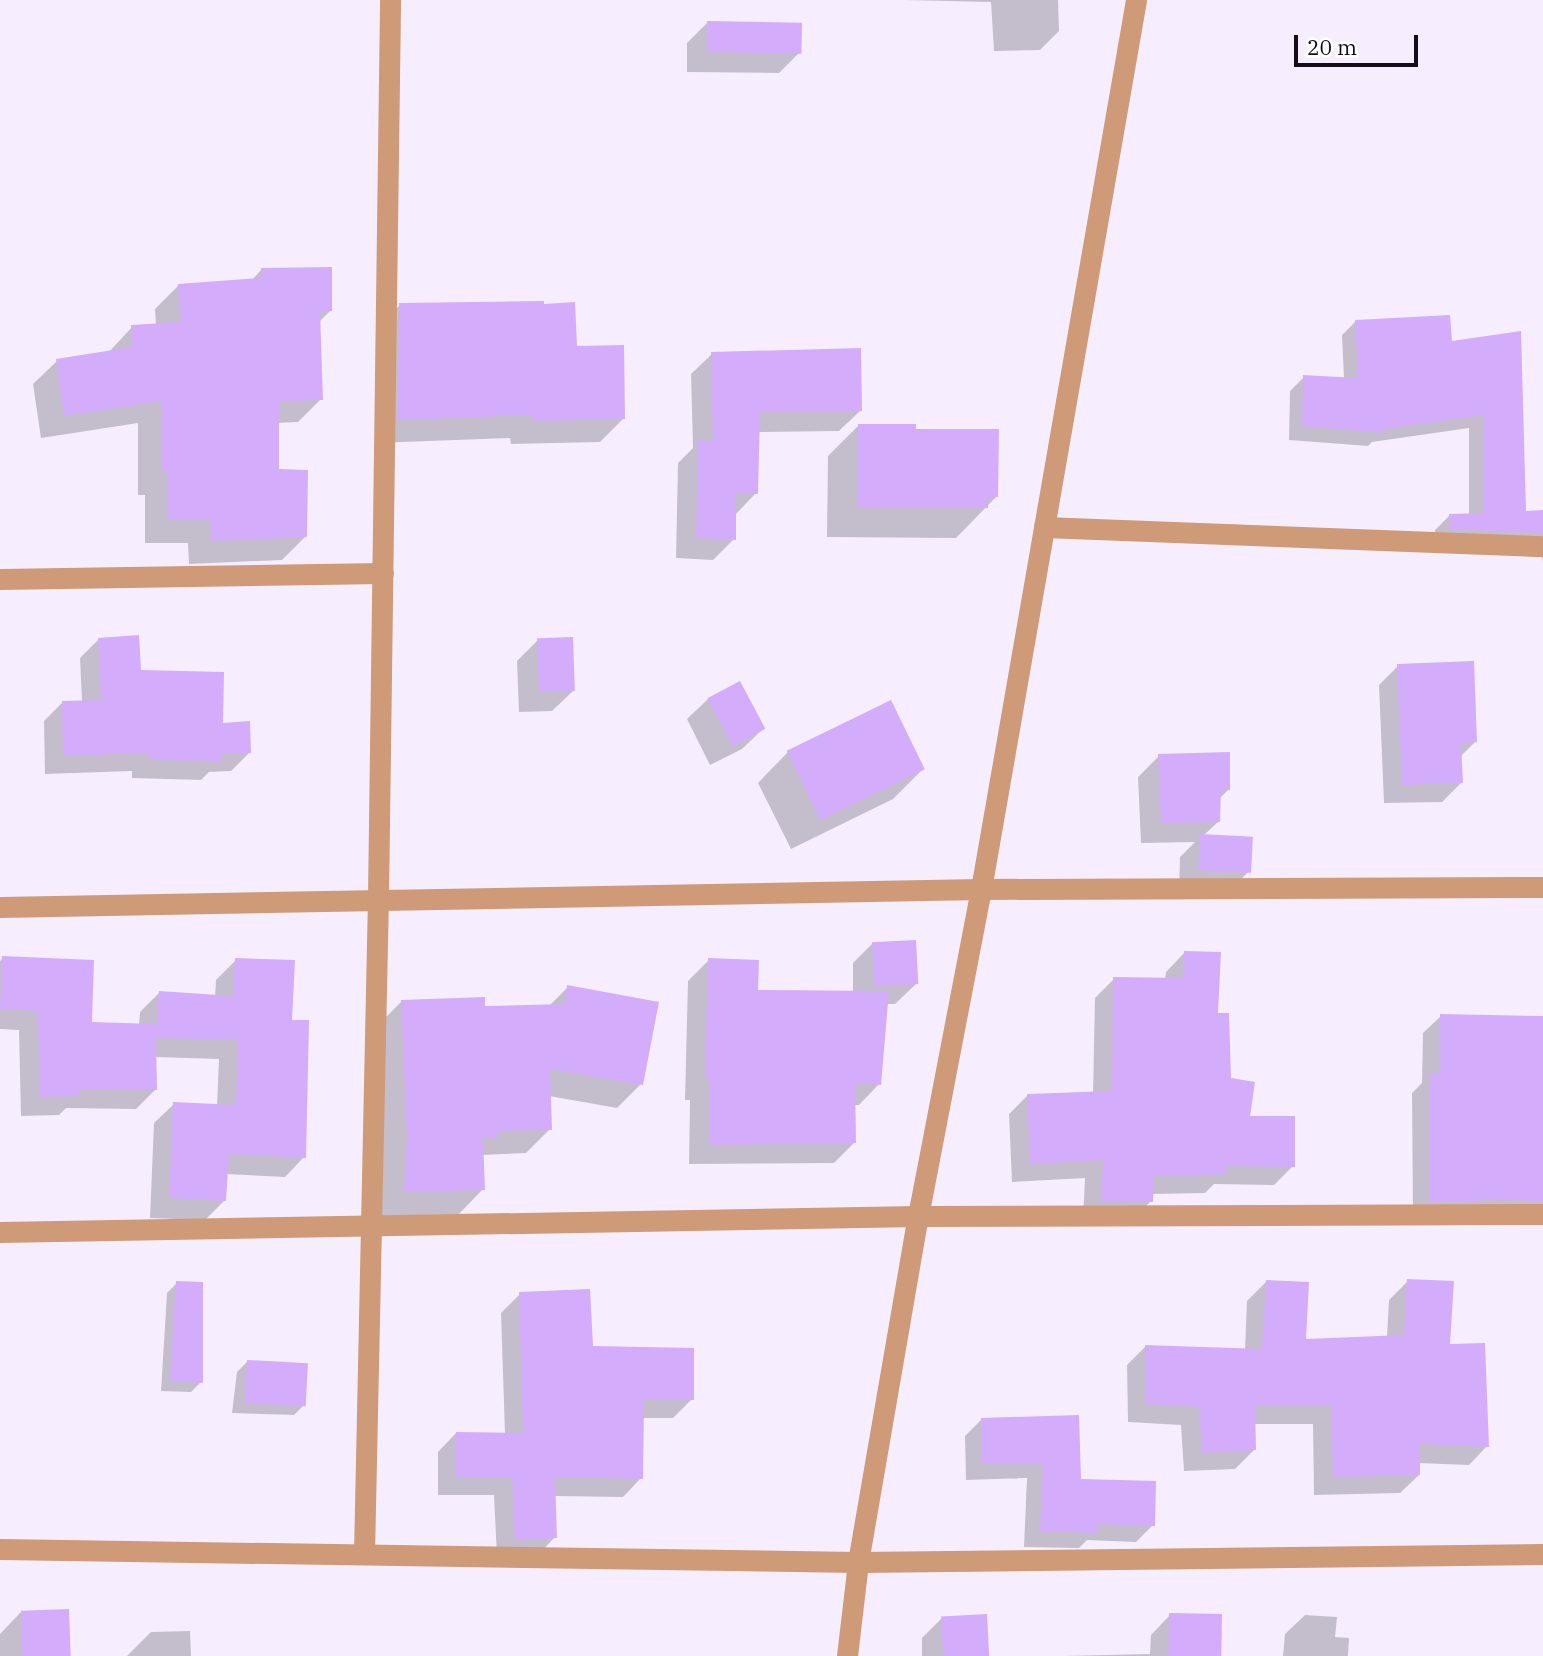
<!DOCTYPE html>
<style>
body{margin:0}
#map{position:relative;width:1543px;height:1656px;overflow:hidden;background:#f6eeff;font-family:"IBM Plex Serif",serif}
div>[style]{position:absolute}
[style*='--x']{left:calc(var(--x)*1px);top:calc(var(--y)*1px);width:calc(var(--w)*1px);rotate:calc(var(--a)*1deg)}
.shadow>*{inset:0;background:#0003}
.building>*{inset:0;background:#d3acfb;transform-origin:0 0}
.minor>*{height:21px;margin:-10.5px;padding:0 10.5px;transform-origin:10.5px;border-radius:10.5px;background:#ce9a77}
span{translate:-50% -50%;white-space:nowrap;text-align:center;line-height:1.15;-webkit-text-stroke:6px #fff;paint-order:stroke}
.scale{position:absolute;left:1294px;top:35px;width:124px;height:32px;box-sizing:border-box;border:4px solid #130e17;border-top:0;padding-left:9px;font-size:21px;line-height:24px;white-space:nowrap;color:#130e17;-webkit-text-stroke:5px #fff;paint-order:stroke}
</style>
<div id="map">
<div class="shadow">
<i style="clip-path:polygon(904px 0,1058px 0,1059px 31px,1040px 50px,994px 51px,991px 2px)"></i>
<i style="clip-path:polygon(708px 22px,800px 52px,779px 73px,687px 72px,687px 43px)"></i>
<i style="clip-path:polygon(261px 270px,331px 310px,319px 322px,321px 399px,298px 422px,277px 423px,277px 471px,305px 537px,282px 560px,189px 564px,188px 543px,145px 543px,145px 495px,138px 495px,138px 423px,41px 438px,33px 384px,57px 361px,109px 352px,132px 327px,156px 325px,155px 309px,178px 286px,251px 281px)"></i>
<i style="clip-path:polygon(400px 305px,576px 348px,624px 418px,600px 442px,511px 444px,510px 438px,375px 443px,376px 328px)"></i>
<i style="clip-path:polygon(1356px 321px,1450px 343px,1519px 333px,1524px 513px,1543px 512px,1543px 561px,1541px 553px,1436px 543px,1435px 530px,1449px 516px,1469px 515px,1469px 428px,1372px 442px,1368px 446px,1289px 440px,1290px 391px,1304px 377px,1344px 379px,1342px 335px)"></i>
<i style="clip-path:polygon(712px 354px,860px 411px,839px 431px,758px 432px,756px 493px,736px 514px,734px 539px,713px 560px,676px 558px,678px 463px,693px 448px,691px 374px)"></i>
<i style="clip-path:polygon(858px 426px,914px 430px,997px 496px,956px 538px,827px 537px,828px 456px)"></i>
<i style="clip-path:polygon(98px 640px,139px 672px,221px 725px,250px 752px,231px 771px,209px 772px,201px 780px,132px 778px,132px 771px,45px 774px,44px 721px,63px 702px,82px 702px,80px 658px)"></i>
<i style="clip-path:polygon(538px 640px,573px 691px,552px 711px,519px 712px,517px 661px)"></i>
<i style="clip-path:polygon(1398px 666px,1476px 741px,1460px 757px,1461px 783px,1442px 802px,1384px 803px,1379px 685px)"></i>
<i style="clip-path:polygon(740px 683px,763px 729px,742px 749px,710px 765px,687px 719px,708px 699px)"></i>
<i style="clip-path:polygon(788px 752px,923px 769px,893px 799px,791px 849px,758px 783px)"></i>
<i style="clip-path:polygon(1159px 756px,1229px 789px,1219px 799px,1219px 821px,1203px 836px,1250px 870px,1230px 891px,1179px 890px,1180px 857px,1195px 842px,1141px 843px,1138px 777px)"></i>
<i style="clip-path:polygon(873px 943px,916px 984px,895px 1004px,886px 1004px,879px 1084px,859px 1105px,854px 1105px,854px 1143px,834px 1163px,689px 1164px,690px 1100px,685px 1100px,688px 981px,709px 960px,756px 991px,853px 993px,853px 963px)"></i>
<i style="clip-path:polygon(1185px 952px,1216px 1015px,1230px 1080px,1248px 1117px,1293px 1166px,1274px 1185px,1214px 1184px,1205px 1193px,1151px 1194px,1151px 1201px,1132px 1221px,1083px 1220px,1085px 1178px,1012px 1182px,1009px 1114px,1028px 1095px,1093px 1094px,1095px 998px,1114px 979px,1165px 980px,1166px 972px)"></i>
<i style="clip-path:polygon(3px 958px,90px 1024px,139px 1025px,140px 1012px,160px 992px,215px 997px,216px 980px,236px 960px,291px 1022px,304px 1157px,285px 1177px,226px 1174px,225px 1200px,205px 1220px,150px 1218px,154px 1123px,174px 1104px,217px 1106px,219px 1059px,155px 1057px,156px 1089px,136px 1109px,66px 1108px,59px 1115px,21px 1116px,19px 1030px,0 1029px,0 961px)"></i>
<i style="clip-path:polygon(568px 987px,641px 1084px,617px 1108px,549px 1096px,550px 1129px,526px 1153px,482px 1155px,483px 1189px,459px 1214px,381px 1216px,383px 1163px,378px 1025px,402px 1001px,484px 1008px,549px 1006px)"></i>
<i style="clip-path:polygon(1441px 1016px,1543px 1020px,1543px 1219px,1413px 1218px,1412px 1093px,1422px 1083px,1423px 1033px)"></i>
<i style="clip-path:polygon(1408px 1281px,1449px 1346px,1487px 1446px,1469px 1465px,1418px 1463px,1419px 1475px,1400px 1493px,1314px 1495px,1313px 1424px,1254px 1424px,1254px 1450px,1235px 1469px,1184px 1471px,1181px 1425px,1128px 1422px,1127px 1365px,1146px 1346px,1245px 1350px,1247px 1301px,1266px 1282px,1304px 1341px,1387px 1337px,1389px 1300px)"></i>
<i style="clip-path:polygon(177px 1283px,201px 1382px,191px 1392px,161px 1391px,167px 1293px)"></i>
<i style="clip-path:polygon(520px 1294px,592px 1348px,692px 1399px,673px 1418px,642px 1418px,641px 1478px,623px 1497px,554px 1496px,555px 1537px,537px 1556px,497px 1557px,494px 1495px,438px 1495px,438px 1452px,456px 1433px,505px 1434px,501px 1313px)"></i>
<i style="clip-path:polygon(247px 1362px,304px 1405px,294px 1415px,232px 1413px,237px 1372px)"></i>
<i style="clip-path:polygon(981px 1420px,1079px 1481px,1153px 1525px,1136px 1542px,1087px 1540px,1079px 1548px,1024px 1547px,1027px 1478px,966px 1480px,965px 1436px)"></i>
<i style="clip-path:polygon(21px 1612px,69px 1656px,0 1656px,0 1634px)"></i>
<i style="clip-path:polygon(1170px 1615px,1220px 1656px,1064px 1656px,1150px 1654px,1151px 1635px)"></i>
<i style="clip-path:polygon(1305px 1615px,1337px 1617px,1335px 1637px,1349px 1638px,1348px 1656px,1283px 1656px,1285px 1634px)"></i>
<i style="clip-path:polygon(942px 1618px,987px 1656px,922px 1656px,922px 1638px)"></i>
<i style="clip-path:polygon(190px 1631px,191px 1656px,127px 1656px,151px 1632px)"></i>
</div>
<div class="building">
<i style="left:707px;top:21px;width:95px;height:31px;rotate:1deg"></i>
<i style="clip-path:polygon(332px 267px,332px 311px,320px 311px,323px 400px,279px 401px,279px 469px,308px 470px,307px 537px,211px 541px,210px 520px,168px 520px,168px 472px,161px 472px,161px 401px,64px 416px,56px 359px,132px 347px,131px 325px,181px 322px,178px 284px,261px 278px,261px 268px)"></i>
<i style="clip-path:polygon(544px 301px,544px 304px,575px 302px,577px 346px,624px 345px,625px 419px,533px 421px,533px 415px,398px 420px,399px 303px)"></i>
<i style="clip-path:polygon(1450px 315px,1452px 341px,1521px 331px,1526px 511px,1543px 510px,1543px 533px,1449px 529px,1449px 514px,1483px 513px,1483px 415px,1384px 429px,1384px 433px,1302px 426px,1303px 375px,1358px 378px,1355px 320px)"></i>
<i style="clip-path:polygon(861px 348px,862px 411px,760px 412px,758px 494px,736px 494px,736px 540px,696px 538px,698px 440px,713px 441px,711px 352px)"></i>
<i style="clip-path:polygon(858px 424px,916px 424px,916px 429px,999px 429px,998px 497px,988px 497px,988px 508px,857px 507px)"></i>
<i style="clip-path:polygon(139px 635px,141px 670px,224px 672px,223px 723px,250px 721px,251px 753px,222px 754px,222px 761px,150px 760px,150px 753px,63px 756px,62px 701px,101px 700px,98px 638px)"></i>
<i style="left:573px;top:637px;width:54px;height:36px;rotate:88deg"></i>
<i style="clip-path:polygon(1474px 661px,1477px 742px,1461px 743px,1463px 783px,1402px 785px,1397px 664px)"></i>
<i style="left:740px;top:681px;width:54px;height:37px;rotate:62deg"></i>
<i style="left:891px;top:700px;width:77px;height:116px;rotate:64deg"></i>
<i style="clip-path:polygon(1230px 752px,1230px 790px,1221px 790px,1220px 822px,1161px 823px,1158px 754px)"></i>
<i style="left:1200px;top:834px;width:53px;height:36px;rotate:3deg"></i>
<i style="left:916px;top:940px;width:44px;height:44px;rotate:87deg"></i>
<i style="clip-path:polygon(1184px 951px,1221px 952px,1218px 1013px,1229px 1013px,1231px 1078px,1255px 1082px,1250px 1116px,1295px 1116px,1295px 1167px,1226px 1166px,1226px 1174px,1154px 1176px,1153px 1202px,1101px 1202px,1103px 1160px,1030px 1164px,1027px 1094px,1112px 1091px,1113px 977px,1183px 978px)"></i>
<i style="clip-path:polygon(2px 956px,94px 960px,92px 1022px,156px 1024px,156px 1031px,159px 991px,233px 996px,235px 958px,295px 960px,292px 1020px,309px 1020px,306px 1158px,229px 1154px,226px 1201px,169px 1198px,173px 1102px,236px 1105px,238px 1040px,156px 1038px,157px 1090px,80px 1089px,80px 1096px,40px 1097px,38px 1011px,0 1009px)"></i>
<i style="clip-path:polygon(708px 958px,759px 960px,758px 990px,889px 991px,881px 1085px,855px 1083px,856px 1143px,709px 1145px,710px 1080px,705px 1080px)"></i>
<i style="clip-path:polygon(567px 985px,659px 1002px,643px 1085px,550px 1069px,552px 1130px,498px 1131px,498px 1138px,483px 1138px,485px 1190px,404px 1192px,407px 1138px,401px 1000px,485px 997px,485px 1006px,565px 1004px)"></i>
<i style="clip-path:polygon(1440px 1014px,1543px 1016px,1543px 1201px,1479px 1199px,1479px 1201px,1430px 1201px,1429px 1073px,1439px 1074px)"></i>
<i style="clip-path:polygon(1407px 1279px,1454px 1281px,1450px 1344px,1485px 1343px,1489px 1447px,1420px 1444px,1420px 1475px,1333px 1477px,1331px 1406px,1255px 1406px,1256px 1450px,1202px 1453px,1199px 1407px,1146px 1404px,1145px 1345px,1262px 1349px,1266px 1280px,1309px 1282px,1306px 1339px,1404px 1335px)"></i>
<i style="clip-path:polygon(176px 1281px,203px 1282px,203px 1383px,170px 1381px)"></i>
<i style="clip-path:polygon(590px 1289px,593px 1346px,694px 1348px,694px 1400px,644px 1400px,643px 1479px,555px 1477px,557px 1538px,515px 1540px,512px 1477px,456px 1477px,456px 1432px,523px 1433px,519px 1292px)"></i>
<i style="left:247px;top:1360px;width:61px;height:43px;rotate:3deg"></i>
<i style="clip-path:polygon(1079px 1415px,1081px 1479px,1156px 1481px,1155px 1526px,1098px 1524px,1098px 1533px,1040px 1531px,1043px 1463px,982px 1464px,981px 1418px)"></i>
<i style="left:69px;top:1609px;width:47px;height:48px;rotate:88deg"></i>
<i style="left:1169px;top:1613px;width:53px;height:43px;rotate:1deg"></i>
<i style="left:987px;top:1614px;width:42px;height:46px;rotate:87deg"></i>
</div>
<div class="minor">
<i style="--x:1044;--y:527;--w:499;--a:2.2"></i>
<i style="--x:0;--y:579;--w:383;--a:-0.9"></i>
<i style="--x:0;--y:907;--w:981;--a:-1.05"></i>
<i style="--x:981;--y:889;--w:562;--a:-0.2"></i>
<i style="--x:0;--y:1232;--w:918;--a:-1"></i>
<i style="--x:918;--y:1216;--w:625;--a:-0.18"></i>
<i style="--x:0;--y:1549;--w:858;--a:0.87"></i>
<i style="--x:858;--y:1562;--w:685;--a:-0.67"></i>
<i style="--x:364;--y:1554;--w:656;--a:-88.78"></i>
<i style="--x:378;--y:898;--w:898;--a:-89.23"></i>
<i style="--x:847;--y:1656;--w:95;--a:-83.3"></i>
<i style="--x:858;--y:1562;--w:351;--a:-80.2"></i>
<i style="--x:918;--y:1216;--w:333;--a:-79.1"></i>
<i style="--x:981;--y:889;--w:902;--a:-80.11"></i>
</div>
<div class="scale">20 m</div>
</div>
